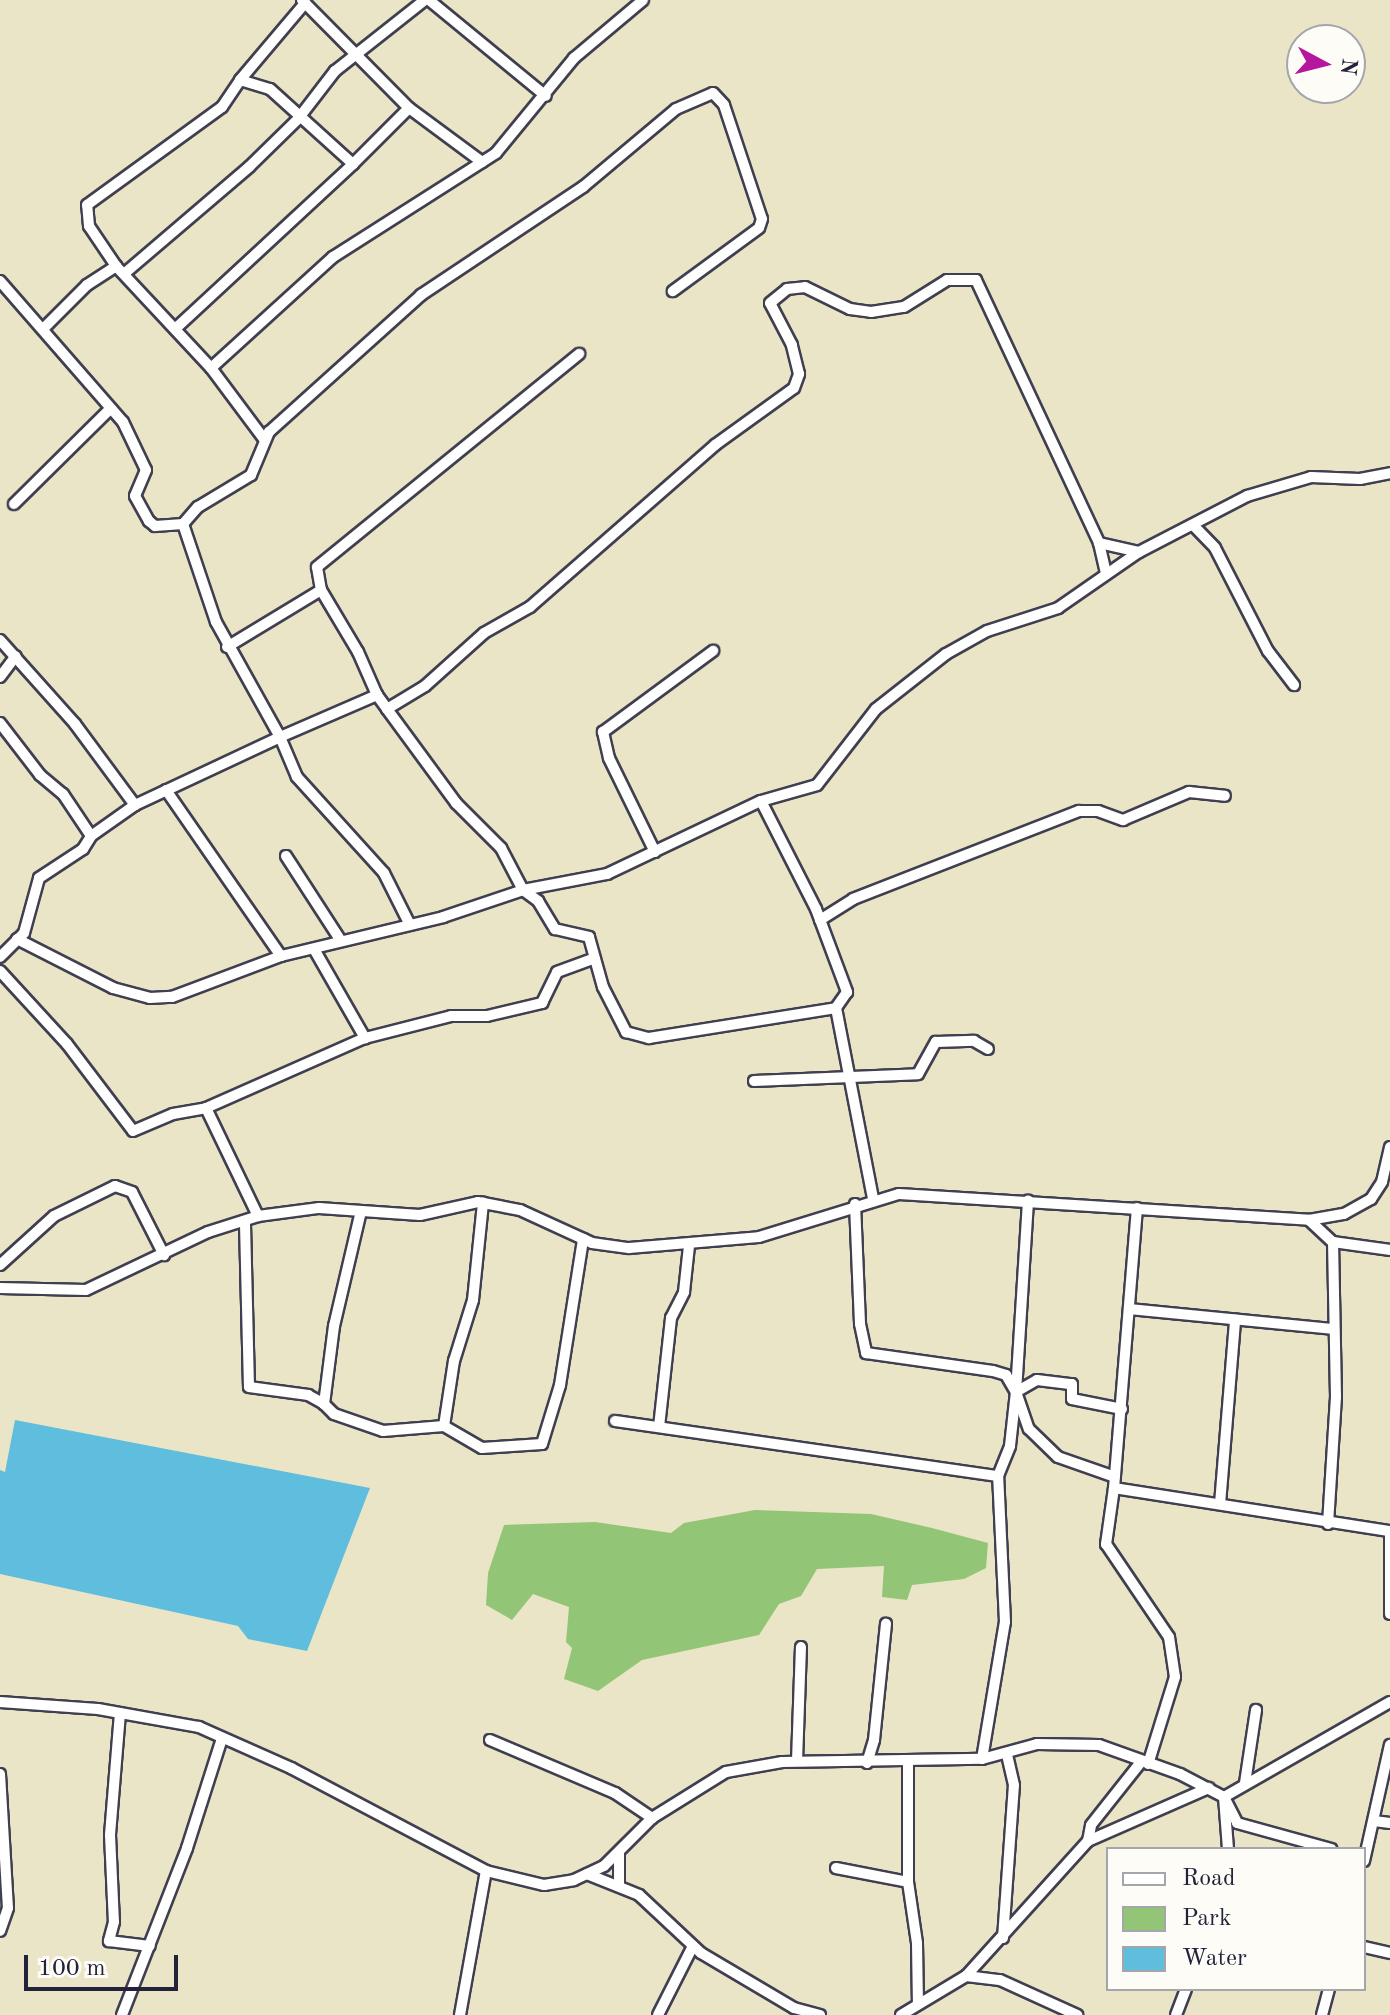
<!DOCTYPE html>
<style>
body{margin:0}
#map{position:relative;width:1390px;height:2015px;overflow:hidden;background:#ebe5c7;font-family:"Old Standard TT",serif}
div>[style]{position:absolute}
[style*='--x']{left:calc(var(--x)*1px);top:calc(var(--y)*1px);width:calc(var(--w)*1px);rotate:calc(var(--a)*1deg)}
.green>*{inset:0;background:#93c576}
.water>*{inset:0;background:#5fbedd}
.roads{filter:drop-shadow(2px 0 #403f50) drop-shadow(-2px 0 #403f50) drop-shadow(0 2px #403f50) drop-shadow(0 -2px #403f50)}
.minor>*{height:10px;margin:-5px;padding:0 5px;transform-origin:5px;border-radius:5px;background:#fff}
span{translate:-50% -50%;white-space:nowrap;text-align:center;line-height:1.15;-webkit-text-stroke:7px #fdfcf7;paint-order:stroke}
.legend{position:absolute;left:1106px;top:1847px;width:260px;height:144px;box-sizing:border-box;background:#fdfcf7;border:2px solid #a5a5ac;margin:0;padding:10px 14px;list-style:none;font-size:24px;color:#22223b}
.legend li{display:flex;align-items:center;gap:16px;height:40px}
.legend b{width:40px;border:2px solid #a5a5ac}
.north{position:absolute;left:1286px;top:24px;width:80px;height:80px;box-sizing:border-box;background:#fdfcf7;border:2px solid #a5a5ac;border-radius:50%;rotate:97deg;font-size:22px;font-weight:700;line-height:32px;text-align:center;color:#22223b}
.north::after{content:'';display:block;margin:auto;width:28px;height:36px;background:#b5179e;clip-path:polygon(50% 0,100% 100%,50% 72%,0 100%)}
.scale{position:absolute;left:24px;top:1955px;width:154px;height:36px;box-sizing:border-box;border:4px solid #22223b;border-top:0;padding-left:10px;font-size:24px;line-height:28px;white-space:nowrap;color:#22223b;-webkit-text-stroke:6px #fdfcf7;paint-order:stroke}
</style>
<div id="map">
<div class="green">
<i style="clip-path:polygon(755px 1510px,871px 1514px,932px 1528px,988px 1543px,986px 1568px,964px 1579px,912px 1585px,907px 1600px,882px 1597px,884px 1566px,817px 1569px,801px 1596px,779px 1604px,759px 1635px,642px 1660px,598px 1691px,564px 1679px,572px 1648px,566px 1642px,569px 1607px,533px 1594px,512px 1620px,486px 1605px,488px 1573px,504px 1525px,595px 1522px,671px 1533px,684px 1523px)"></i>
</div>
<div class="water">
<i style="clip-path:polygon(15px 1420px,370px 1488px,307px 1651px,248px 1639px,238px 1626px,0 1574px,0 1470px,5px 1472px)"></i>
</div>
<div class="roads">
<div class="minor">
<i style="--x:302;--y:0;--w:152;--a:45.3"></i>
<i style="--x:409;--y:108;--w:91;--a:36.5"></i>
<i style="--x:429;--y:0;--w:151;--a:39.4"></i>
<i style="--x:240;--y:80;--w:101;--a:-49.8"></i>
<i style="--x:125;--y:273;--w:163;--a:-40.5"></i>
<i style="--x:249;--y:167;--w:69;--a:-44.4"></i>
<i style="--x:298;--y:119;--w:61;--a:-52.4"></i>
<i style="--x:335;--y:71;--w:115;--a:-38.3"></i>
<i style="--x:0;--y:281;--w:187;--a:48.9"></i>
<i style="--x:123;--y:422;--w:53;--a:64.4"></i>
<i style="--x:146;--y:470;--w:28;--a:113"></i>
<i style="--x:135;--y:496;--w:29;--a:61"></i>
<i style="--x:149;--y:521;--w:8;--a:40"></i>
<i style="--x:155;--y:526;--w:28;--a:-4"></i>
<i style="--x:45;--y:327;--w:59;--a:-45"></i>
<i style="--x:87;--y:285;--w:35;--a:-33"></i>
<i style="--x:175;--y:329;--w:243;--a:-42.8"></i>
<i style="--x:211;--y:368;--w:165;--a:-42.3"></i>
<i style="--x:333;--y:257;--w:193;--a:-32.5"></i>
<i style="--x:496;--y:153;--w:123;--a:-50.6"></i>
<i style="--x:574;--y:58;--w:90;--a:-40"></i>
<i style="--x:264;--y:439;--w:89;--a:-126.7"></i>
<i style="--x:211;--y:368;--w:139;--a:-133"></i>
<i style="--x:116;--y:266;--w:48;--a:-124"></i>
<i style="--x:89;--y:226;--w:21;--a:-95"></i>
<i style="--x:87;--y:205;--w:167;--a:-36"></i>
<i style="--x:222;--y:107;--w:32;--a:-56"></i>
<i style="--x:240;--y:80;--w:31;--a:17"></i>
<i style="--x:270;--y:89;--w:112;--a:42.1"></i>
<i style="--x:353;--y:164;--w:79;--a:-45"></i>
<i style="--x:14;--y:504;--w:136;--a:-44.7"></i>
<i style="--x:1194;--y:526;--w:30;--a:46"></i>
<i style="--x:1215;--y:548;--w:116;--a:62.8"></i>
<i style="--x:1268;--y:651;--w:43;--a:52.6"></i>
<i style="--x:1099;--y:543;--w:41;--a:12.7"></i>
<i style="--x:0;--y:640;--w:113;--a:48.2"></i>
<i style="--x:75;--y:724;--w:101;--a:53.5"></i>
<i style="--x:227;--y:647;--w:110;--a:-31.2"></i>
<i style="--x:0;--y:677;--w:26;--a:-53"></i>
<i style="--x:377;--y:695;--w:47;--a:-113.8"></i>
<i style="--x:358;--y:652;--w:72;--a:-120.8"></i>
<i style="--x:321;--y:590;--w:23;--a:-100"></i>
<i style="--x:317;--y:567;--w:338;--a:-39.1"></i>
<i style="--x:387;--y:709;--w:117;--a:53.7"></i>
<i style="--x:456;--y:803;--w:64;--a:45"></i>
<i style="--x:501;--y:848;--w:47;--a:62.4"></i>
<i style="--x:523;--y:890;--w:19;--a:36"></i>
<i style="--x:538;--y:901;--w:33;--a:59"></i>
<i style="--x:555;--y:929;--w:35;--a:13"></i>
<i style="--x:589;--y:937;--w:52;--a:74.4"></i>
<i style="--x:603;--y:987;--w:51;--a:62.9"></i>
<i style="--x:626;--y:1032;--w:24;--a:15"></i>
<i style="--x:649;--y:1038;--w:189;--a:-9.1"></i>
<i style="--x:0;--y:723;--w:66;--a:52.4"></i>
<i style="--x:40;--y:775;--w:30;--a:40"></i>
<i style="--x:63;--y:794;--w:50;--a:56.3"></i>
<i style="--x:166;--y:790;--w:202;--a:55.3"></i>
<i style="--x:761;--y:801;--w:121;--a:63"></i>
<i style="--x:816;--y:909;--w:89;--a:69.5"></i>
<i style="--x:847;--y:992;--w:19;--a:125"></i>
<i style="--x:836;--y:1008;--w:194;--a:79"></i>
<i style="--x:655;--y:852;--w:105;--a:-116.1"></i>
<i style="--x:609;--y:758;--w:27;--a:-103"></i>
<i style="--x:603;--y:732;--w:137;--a:-36.4"></i>
<i style="--x:286;--y:856;--w:101;--a:57.1"></i>
<i style="--x:820;--y:920;--w:39;--a:-32"></i>
<i style="--x:853;--y:899;--w:243;--a:-21.3"></i>
<i style="--x:1079;--y:811;--w:19;--a:0"></i>
<i style="--x:1098;--y:811;--w:27;--a:20"></i>
<i style="--x:1123;--y:820;--w:72;--a:-23"></i>
<i style="--x:1189;--y:792;--w:36;--a:6"></i>
<i style="--x:409;--y:923;--w:56;--a:-116.6"></i>
<i style="--x:384;--y:873;--w:130;--a:-132.2"></i>
<i style="--x:297;--y:777;--w:43;--a:-113"></i>
<i style="--x:280;--y:737;--w:106;--a:-23.4"></i>
<i style="--x:377;--y:695;--w:17;--a:54"></i>
<i style="--x:387;--y:709;--w:44;--a:-31.2"></i>
<i style="--x:425;--y:686;--w:79;--a:-41.9"></i>
<i style="--x:484;--y:633;--w:53;--a:-29.5"></i>
<i style="--x:530;--y:607;--w:246;--a:-41.2"></i>
<i style="--x:715;--y:445;--w:97;--a:-35.8"></i>
<i style="--x:794;--y:388;--w:15;--a:-70"></i>
<i style="--x:799;--y:374;--w:30;--a:-104"></i>
<i style="--x:792;--y:345;--w:47;--a:-117.6"></i>
<i style="--x:770;--y:303;--w:22;--a:-39"></i>
<i style="--x:787;--y:289;--w:18;--a:-6"></i>
<i style="--x:805;--y:287;--w:50;--a:26.1"></i>
<i style="--x:850;--y:309;--w:21;--a:8"></i>
<i style="--x:871;--y:312;--w:33;--a:-9"></i>
<i style="--x:904;--y:307;--w:51;--a:-32.1"></i>
<i style="--x:947;--y:280;--w:29;--a:0"></i>
<i style="--x:976;--y:280;--w:290;--a:64.9"></i>
<i style="--x:1099;--y:543;--w:32;--a:77"></i>
<i style="--x:17;--y:939;--w:108;--a:27"></i>
<i style="--x:113;--y:988;--w:38;--a:15"></i>
<i style="--x:150;--y:998;--w:22;--a:-3"></i>
<i style="--x:172;--y:997;--w:116;--a:-20.6"></i>
<i style="--x:281;--y:956;--w:167;--a:-13.5"></i>
<i style="--x:443;--y:917;--w:84;--a:-18.6"></i>
<i style="--x:523;--y:890;--w:86;--a:-10.8"></i>
<i style="--x:607;--y:874;--w:170;--a:-25.4"></i>
<i style="--x:761;--y:801;--w:58;--a:-15.9"></i>
<i style="--x:817;--y:785;--w:96;--a:-52.2"></i>
<i style="--x:876;--y:709;--w:89;--a:-38.2"></i>
<i style="--x:946;--y:654;--w:47;--a:-29.3"></i>
<i style="--x:987;--y:631;--w:75;--a:-17.9"></i>
<i style="--x:1058;--y:608;--w:98;--a:-34.7"></i>
<i style="--x:1139;--y:552;--w:122;--a:-27.4"></i>
<i style="--x:1247;--y:496;--w:67;--a:-16.5"></i>
<i style="--x:1311;--y:477;--w:49;--a:2.3"></i>
<i style="--x:1360;--y:479;--w:31;--a:-11"></i>
<i style="--x:314;--y:949;--w:103;--a:60.2"></i>
<i style="--x:365;--y:1038;--w:89;--a:-14.3"></i>
<i style="--x:451;--y:1016;--w:36;--a:0"></i>
<i style="--x:487;--y:1016;--w:57;--a:-13.3"></i>
<i style="--x:542;--y:1003;--w:34;--a:-64"></i>
<i style="--x:557;--y:972;--w:40;--a:-20.2"></i>
<i style="--x:0;--y:957;--w:34;--a:-45"></i>
<i style="--x:24;--y:933;--w:57;--a:-74.7"></i>
<i style="--x:39;--y:878;--w:53;--a:-33.4"></i>
<i style="--x:83;--y:849;--w:15;--a:-58"></i>
<i style="--x:91;--y:836;--w:54;--a:-35.2"></i>
<i style="--x:135;--y:805;--w:160;--a:-25.1"></i>
<i style="--x:280;--y:737;--w:132;--a:-119.1"></i>
<i style="--x:216;--y:622;--w:103;--a:-108.6"></i>
<i style="--x:183;--y:524;--w:23;--a:-49"></i>
<i style="--x:198;--y:507;--w:62;--a:-31.1"></i>
<i style="--x:251;--y:475;--w:47;--a:-67.3"></i>
<i style="--x:269;--y:432;--w:205;--a:-42"></i>
<i style="--x:421;--y:295;--w:195;--a:-33.7"></i>
<i style="--x:583;--y:187;--w:121;--a:-40"></i>
<i style="--x:676;--y:109;--w:40;--a:-23.4"></i>
<i style="--x:713;--y:93;--w:16;--a:47"></i>
<i style="--x:724;--y:105;--w:120;--a:71.6"></i>
<i style="--x:762;--y:219;--w:9;--a:108"></i>
<i style="--x:759;--y:228;--w:107;--a:143.8"></i>
<i style="--x:0;--y:971;--w:99;--a:47.5"></i>
<i style="--x:67;--y:1044;--w:109;--a:52.8"></i>
<i style="--x:133;--y:1131;--w:43;--a:-23"></i>
<i style="--x:173;--y:1114;--w:34;--a:-10"></i>
<i style="--x:206;--y:1108;--w:174;--a:-23.8"></i>
<i style="--x:754;--y:1081;--w:164;--a:-2.4"></i>
<i style="--x:918;--y:1074;--w:37;--a:-61"></i>
<i style="--x:936;--y:1042;--w:38;--a:-2"></i>
<i style="--x:974;--y:1041;--w:16;--a:30"></i>
<i style="--x:206;--y:1108;--w:120;--a:64.3"></i>
<i style="--x:855;--y:1204;--w:120;--a:87.6"></i>
<i style="--x:860;--y:1324;--w:30;--a:78"></i>
<i style="--x:866;--y:1353;--w:128;--a:8.1"></i>
<i style="--x:993;--y:1371;--w:14;--a:17"></i>
<i style="--x:1006;--y:1375;--w:20;--a:60"></i>
<i style="--x:1016;--y:1392;--w:192;--a:-86.4"></i>
<i style="--x:1137;--y:1208;--w:281;--a:94.7"></i>
<i style="--x:1114;--y:1488;--w:278;--a:8.9"></i>
<i style="--x:361;--y:1211;--w:118;--a:103.2"></i>
<i style="--x:334;--y:1326;--w:79;--a:97.3"></i>
<i style="--x:324;--y:1404;--w:14;--a:45"></i>
<i style="--x:334;--y:1414;--w:52;--a:19.1"></i>
<i style="--x:383;--y:1431;--w:61;--a:-4.7"></i>
<i style="--x:444;--y:1426;--w:44;--a:30.1"></i>
<i style="--x:482;--y:1448;--w:60;--a:-3.8"></i>
<i style="--x:542;--y:1444;--w:62;--a:-73"></i>
<i style="--x:560;--y:1385;--w:148;--a:-81"></i>
<i style="--x:1309;--y:1220;--w:33;--a:43"></i>
<i style="--x:1333;--y:1242;--w:58;--a:8"></i>
<i style="--x:245;--y:1224;--w:163;--a:88.6"></i>
<i style="--x:249;--y:1387;--w:60;--a:7.7"></i>
<i style="--x:308;--y:1395;--w:18;--a:29"></i>
<i style="--x:0;--y:1265;--w:73;--a:-42.2"></i>
<i style="--x:54;--y:1216;--w:68;--a:-26.2"></i>
<i style="--x:115;--y:1186;--w:18;--a:19"></i>
<i style="--x:132;--y:1192;--w:71;--a:63.1"></i>
<i style="--x:0;--y:1288;--w:86;--a:1.3"></i>
<i style="--x:86;--y:1290;--w:135;--a:-25.4"></i>
<i style="--x:208;--y:1232;--w:52;--a:-17.7"></i>
<i style="--x:258;--y:1216;--w:62;--a:-7.5"></i>
<i style="--x:319;--y:1208;--w:101;--a:4"></i>
<i style="--x:420;--y:1215;--w:59;--a:-12.6"></i>
<i style="--x:478;--y:1202;--w:43;--a:10.8"></i>
<i style="--x:520;--y:1210;--w:79;--a:24.6"></i>
<i style="--x:592;--y:1243;--w:37;--a:8"></i>
<i style="--x:629;--y:1248;--w:130;--a:-4.8"></i>
<i style="--x:759;--y:1237;--w:146;--a:-17.1"></i>
<i style="--x:899;--y:1194;--w:411;--a:3.6"></i>
<i style="--x:1309;--y:1220;--w:36;--a:-10"></i>
<i style="--x:1344;--y:1214;--w:31;--a:-29"></i>
<i style="--x:1371;--y:1199;--w:20;--a:-57"></i>
<i style="--x:1382;--y:1182;--w:36;--a:-77"></i>
<i style="--x:1129;--y:1309;--w:204;--a:5.6"></i>
<i style="--x:1016;--y:1392;--w:24;--a:-30"></i>
<i style="--x:1037;--y:1380;--w:35;--a:7"></i>
<i style="--x:1072;--y:1384;--w:15;--a:90"></i>
<i style="--x:1072;--y:1399;--w:51;--a:11.3"></i>
<i style="--x:615;--y:1421;--w:387;--a:8.2"></i>
<i style="--x:444;--y:1426;--w:66;--a:-81.3"></i>
<i style="--x:454;--y:1361;--w:64;--a:-72.7"></i>
<i style="--x:473;--y:1300;--w:98;--a:-84.1"></i>
<i style="--x:659;--y:1427;--w:110;--a:-83.7"></i>
<i style="--x:671;--y:1318;--w:29;--a:-63"></i>
<i style="--x:684;--y:1292;--w:46;--a:-83.8"></i>
<i style="--x:1114;--y:1488;--w:57;--a:98.1"></i>
<i style="--x:1106;--y:1544;--w:112;--a:55.9"></i>
<i style="--x:1169;--y:1637;--w:40;--a:81.5"></i>
<i style="--x:1175;--y:1677;--w:91;--a:107.2"></i>
<i style="--x:1220;--y:1504;--w:185;--a:-85.3"></i>
<i style="--x:1328;--y:1524;--w:127;--a:-86.4"></i>
<i style="--x:1336;--y:1397;--w:155;--a:-91.1"></i>
<i style="--x:1390;--y:1531;--w:83;--a:90"></i>
<i style="--x:0;--y:1702;--w:98;--a:4.1"></i>
<i style="--x:98;--y:1709;--w:103;--a:10.1"></i>
<i style="--x:199;--y:1727;--w:101;--a:24"></i>
<i style="--x:291;--y:1768;--w:221;--a:27.8"></i>
<i style="--x:486;--y:1871;--w:60;--a:13.6"></i>
<i style="--x:544;--y:1885;--w:30;--a:-9"></i>
<i style="--x:574;--y:1880;--w:33;--a:-25"></i>
<i style="--x:604;--y:1866;--w:68;--a:-45"></i>
<i style="--x:652;--y:1818;--w:87;--a:-31.9"></i>
<i style="--x:726;--y:1772;--w:57;--a:-10.1"></i>
<i style="--x:782;--y:1762;--w:200;--a:-0.9"></i>
<i style="--x:982;--y:1759;--w:57;--a:-15.3"></i>
<i style="--x:1037;--y:1744;--w:62;--a:0.9"></i>
<i style="--x:1099;--y:1745;--w:86;--a:19.7"></i>
<i style="--x:1180;--y:1774;--w:50;--a:27.6"></i>
<i style="--x:1224;--y:1797;--w:29;--a:63"></i>
<i style="--x:1237;--y:1823;--w:98;--a:15.5"></i>
<i style="--x:120;--y:1713;--w:122;--a:94.7"></i>
<i style="--x:110;--y:1835;--w:87;--a:87.4"></i>
<i style="--x:114;--y:1922;--w:20;--a:105"></i>
<i style="--x:109;--y:1941;--w:41;--a:7"></i>
<i style="--x:490;--y:1740;--w:136;--a:23"></i>
<i style="--x:615;--y:1793;--w:45;--a:34"></i>
<i style="--x:982;--y:1759;--w:139;--a:-80.5"></i>
<i style="--x:1005;--y:1622;--w:146;--a:-92.7"></i>
<i style="--x:998;--y:1476;--w:32;--a:-68"></i>
<i style="--x:1010;--y:1446;--w:54;--a:-83.7"></i>
<i style="--x:1016;--y:1392;--w:39;--a:71"></i>
<i style="--x:1029;--y:1429;--w:40;--a:44"></i>
<i style="--x:1058;--y:1457;--w:60;--a:19.3"></i>
<i style="--x:797;--y:1761;--w:114;--a:-88"></i>
<i style="--x:867;--y:1763;--w:24;--a:-73"></i>
<i style="--x:874;--y:1740;--w:117;--a:-84.1"></i>
<i style="--x:908;--y:1764;--w:118;--a:90"></i>
<i style="--x:908;--y:1882;--w:62;--a:81.6"></i>
<i style="--x:917;--y:1943;--w:61;--a:89.1"></i>
<i style="--x:0;--y:1774;--w:134;--a:86.6"></i>
<i style="--x:8;--y:1908;--w:24;--a:109"></i>
<i style="--x:1245;--y:1783;--w:74;--a:-81.4"></i>
<i style="--x:1374;--y:1821;--w:16;--a:7"></i>
<i style="--x:1088;--y:1841;--w:16;--a:-79"></i>
<i style="--x:1091;--y:1825;--w:80;--a:-51.6"></i>
<i style="--x:1228;--y:1849;--w:52;--a:-94.4"></i>
<i style="--x:1224;--y:1797;--w:191;--a:-29.8"></i>
<i style="--x:1364;--y:1861;--w:119;--a:-77.4"></i>
<i style="--x:836;--y:1868;--w:73;--a:11"></i>
<i style="--x:587;--y:1874;--w:56;--a:22"></i>
<i style="--x:639;--y:1895;--w:85;--a:43.1"></i>
<i style="--x:701;--y:1953;--w:108;--a:30.6"></i>
<i style="--x:794;--y:2008;--w:27;--a:15"></i>
<i style="--x:619;--y:1885;--w:32;--a:-90"></i>
<i style="--x:1003;--y:1938;--w:153;--a:-85.9"></i>
<i style="--x:1014;--y:1785;--w:32;--a:-103"></i>
<i style="--x:1364;--y:1947;--w:27;--a:13"></i>
<i style="--x:966;--y:1976;--w:34;--a:7"></i>
<i style="--x:1000;--y:1980;--w:85;--a:24.4"></i>
<i style="--x:122;--y:2015;--w:179;--a:-68.7"></i>
<i style="--x:187;--y:1848;--w:115;--a:-72.3"></i>
<i style="--x:460;--y:2015;--w:146;--a:-79.8"></i>
<i style="--x:658;--y:2015;--w:77;--a:-63.1"></i>
<i style="--x:901;--y:2015;--w:76;--a:-31"></i>
<i style="--x:966;--y:1976;--w:182;--a:-47.9"></i>
<i style="--x:1088;--y:1841;--w:132;--a:-23.7"></i>
<i style="--x:1176;--y:2015;--w:28;--a:-69"></i>
<i style="--x:1322;--y:2015;--w:27;--a:-75"></i>
</div>
</div>
<ul class="legend">
<li><b style="height:10px;background:#fff"></b>Road</li>
<li><b style="height:22px;background:#93c576"></b>Park</li>
<li><b style="height:22px;background:#5fbedd"></b>Water</li>
</ul>
<div class="north">N</div>
<div class="scale">100 m</div>
</div>
